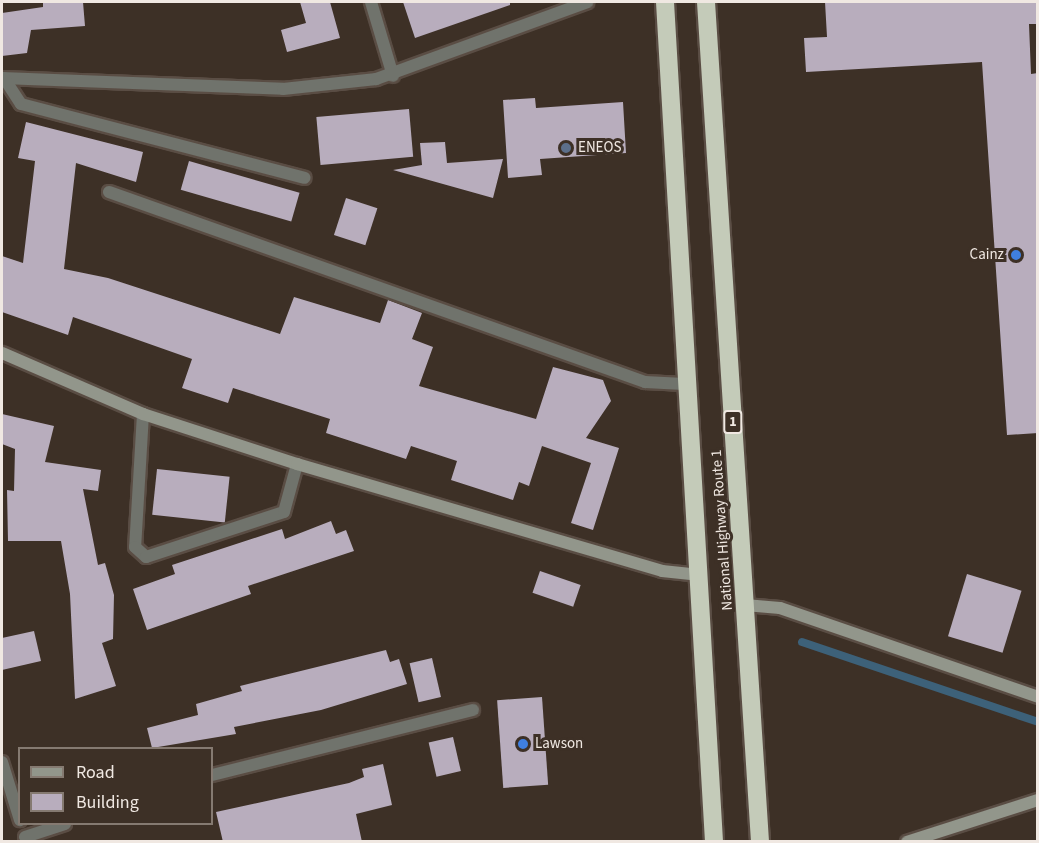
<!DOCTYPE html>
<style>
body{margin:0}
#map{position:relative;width:1039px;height:843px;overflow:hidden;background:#3d3026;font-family:"Source Sans 3",sans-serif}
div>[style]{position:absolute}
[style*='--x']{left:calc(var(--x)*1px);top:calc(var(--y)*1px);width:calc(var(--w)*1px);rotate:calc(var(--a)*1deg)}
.stream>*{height:8px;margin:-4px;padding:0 4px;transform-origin:4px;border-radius:4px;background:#3d6179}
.building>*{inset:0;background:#b8adbd;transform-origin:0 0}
.roads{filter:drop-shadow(2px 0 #5a4d44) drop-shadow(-2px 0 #5a4d44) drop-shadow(0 2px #5a4d44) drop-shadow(0 -2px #5a4d44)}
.street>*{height:12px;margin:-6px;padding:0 6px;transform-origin:6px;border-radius:6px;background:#70736c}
.secondary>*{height:12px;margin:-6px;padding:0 6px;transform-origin:6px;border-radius:6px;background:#92968b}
.highway>*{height:18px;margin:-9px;padding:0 9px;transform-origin:9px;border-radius:9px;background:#c4cbb9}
.dots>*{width:16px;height:16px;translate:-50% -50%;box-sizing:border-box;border:3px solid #3d3026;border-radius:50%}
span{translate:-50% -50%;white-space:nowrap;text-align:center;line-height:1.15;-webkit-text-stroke:6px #3d3026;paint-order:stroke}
.shield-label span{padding:2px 4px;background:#3d3026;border:2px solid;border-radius:4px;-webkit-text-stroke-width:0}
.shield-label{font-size:14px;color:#f0e8e2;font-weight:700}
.poi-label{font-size:15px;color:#f0e8e2}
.left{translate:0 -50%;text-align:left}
.right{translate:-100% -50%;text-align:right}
.street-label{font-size:15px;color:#f0e8e2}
.frame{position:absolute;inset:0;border:3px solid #f0e8e2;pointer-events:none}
.legend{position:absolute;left:18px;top:747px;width:195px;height:78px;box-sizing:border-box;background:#3d3026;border:2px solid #857a71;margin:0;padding:8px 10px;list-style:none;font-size:18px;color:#f0e8e2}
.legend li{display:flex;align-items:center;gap:12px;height:30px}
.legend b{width:30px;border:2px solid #857a71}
</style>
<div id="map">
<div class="stream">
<i style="--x:802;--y:642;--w:249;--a:18.7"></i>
</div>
<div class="building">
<i style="clip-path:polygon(43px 2px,83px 2px,85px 26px,31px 30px,27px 53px,2px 56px,2px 13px,43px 7px)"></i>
<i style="clip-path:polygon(300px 2px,330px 2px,340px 38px,287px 52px,281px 30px,306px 23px)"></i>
<i style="clip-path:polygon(403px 2px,510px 2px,510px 5px,415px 38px)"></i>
<i style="clip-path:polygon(825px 2px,1038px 2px,1038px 24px,1029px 24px,1031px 74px,1038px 73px,1038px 433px,1007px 435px,982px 62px,806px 72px,804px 38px,827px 37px)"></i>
<i style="clip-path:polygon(535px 98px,536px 108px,623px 102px,626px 153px,540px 159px,542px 175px,508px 178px,503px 100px)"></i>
<i style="left:409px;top:109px;width:48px;height:93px;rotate:85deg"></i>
<i style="clip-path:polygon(26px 122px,143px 152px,136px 182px,76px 163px,64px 269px,108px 278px,280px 334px,294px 297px,380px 323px,388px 300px,422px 313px,412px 339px,433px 347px,419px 386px,536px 419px,553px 367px,603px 380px,611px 401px,586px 438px,619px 448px,593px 530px,571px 523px,591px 463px,542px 446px,529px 486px,519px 482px,513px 500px,451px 480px,457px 461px,411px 446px,406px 459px,326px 433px,330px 419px,233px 388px,228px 403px,182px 388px,192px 359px,73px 317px,68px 335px,2px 312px,2px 256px,23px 263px,35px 161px,18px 158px)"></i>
<i style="clip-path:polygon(445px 142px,447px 163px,503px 159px,493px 198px,393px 170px,422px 165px,420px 143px)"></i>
<i style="left:189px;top:161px;width:115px;height:30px;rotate:16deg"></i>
<i style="left:346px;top:198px;width:33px;height:39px;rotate:18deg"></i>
<i style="clip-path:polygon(2px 414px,54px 426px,45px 462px,101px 470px,98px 491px,83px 489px,98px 565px,105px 563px,114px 595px,113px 639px,102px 643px,116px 686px,75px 699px,70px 594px,61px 541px,8px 541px,7px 490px,14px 491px,15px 449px,2px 444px)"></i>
<i style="left:157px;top:469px;width:73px;height:46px;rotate:6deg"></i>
<i style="clip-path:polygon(331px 521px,336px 534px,346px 530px,354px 551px,248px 586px,251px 594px,147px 630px,133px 589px,175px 574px,172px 565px,282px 529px,285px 539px)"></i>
<i style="left:540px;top:571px;width:43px;height:23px;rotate:19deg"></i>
<i style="left:967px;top:574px;width:57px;height:65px;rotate:17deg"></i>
<i style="clip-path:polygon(34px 631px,41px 661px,2px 670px,2px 638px)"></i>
<i style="clip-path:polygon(386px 650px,390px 662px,399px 659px,407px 684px,321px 710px,234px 727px,236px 734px,152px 748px,147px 728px,198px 715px,196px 704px,242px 691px,240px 686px)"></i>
<i style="left:432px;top:658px;width:40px;height:23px;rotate:77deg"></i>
<i style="left:542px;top:697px;width:88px;height:45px;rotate:86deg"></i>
<i style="left:453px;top:737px;width:35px;height:25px;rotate:77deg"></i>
<i style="clip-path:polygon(383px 764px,392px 805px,356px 814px,362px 842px,223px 842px,216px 812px,349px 783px,364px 777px,362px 769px)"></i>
</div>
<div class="roads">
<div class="street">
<i style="--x:371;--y:2;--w:77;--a:73.4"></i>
<i style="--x:2;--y:78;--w:281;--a:2.2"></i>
<i style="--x:283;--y:89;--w:94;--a:-6.1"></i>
<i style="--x:376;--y:79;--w:225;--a:-20"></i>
<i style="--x:4;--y:78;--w:31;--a:57"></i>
<i style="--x:21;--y:104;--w:293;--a:14.6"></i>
<i style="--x:109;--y:192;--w:569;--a:19.52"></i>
<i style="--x:645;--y:382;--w:39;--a:3"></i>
<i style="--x:143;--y:414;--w:133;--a:93.4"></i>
<i style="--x:135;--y:547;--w:15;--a:42"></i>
<i style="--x:146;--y:557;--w:145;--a:-18.1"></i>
<i style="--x:284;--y:512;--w:50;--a:-74.8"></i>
<i style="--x:2;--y:762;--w:61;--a:72.8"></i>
<i style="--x:212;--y:775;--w:269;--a:-14"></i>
<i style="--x:25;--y:837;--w:42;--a:-18"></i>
</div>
<div class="secondary">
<i style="--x:2;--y:353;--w:154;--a:23.4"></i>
<i style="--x:143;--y:414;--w:162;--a:18"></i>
<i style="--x:297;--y:464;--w:380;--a:16.3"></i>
<i style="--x:662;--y:571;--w:36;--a:6"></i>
<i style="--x:745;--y:605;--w:35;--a:5"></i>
<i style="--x:780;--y:608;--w:273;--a:19"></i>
<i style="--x:907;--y:842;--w:138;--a:-17.8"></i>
</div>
<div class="highway">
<i style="--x:665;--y:2;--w:841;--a:86.66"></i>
<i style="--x:706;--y:2;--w:842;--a:86.32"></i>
</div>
</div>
<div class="dots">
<i style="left:566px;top:148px;background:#5c6f8a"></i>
<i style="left:1016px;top:255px;background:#3f7fe0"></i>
<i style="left:523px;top:744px;background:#3f7fe0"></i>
</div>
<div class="shield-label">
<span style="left:733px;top:422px">1</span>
</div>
<div class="poi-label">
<span class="left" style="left:578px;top:148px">ENEOS</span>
<span class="right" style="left:1004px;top:255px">Cainz</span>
<span class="left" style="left:535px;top:744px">Lawson</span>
</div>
<div class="street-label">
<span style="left:722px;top:530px;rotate:-94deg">National Highway Route 1</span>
</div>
<div class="frame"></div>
<ul class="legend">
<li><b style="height:8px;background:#92968b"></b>Road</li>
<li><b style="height:16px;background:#b8adbd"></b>Building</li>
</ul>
</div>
